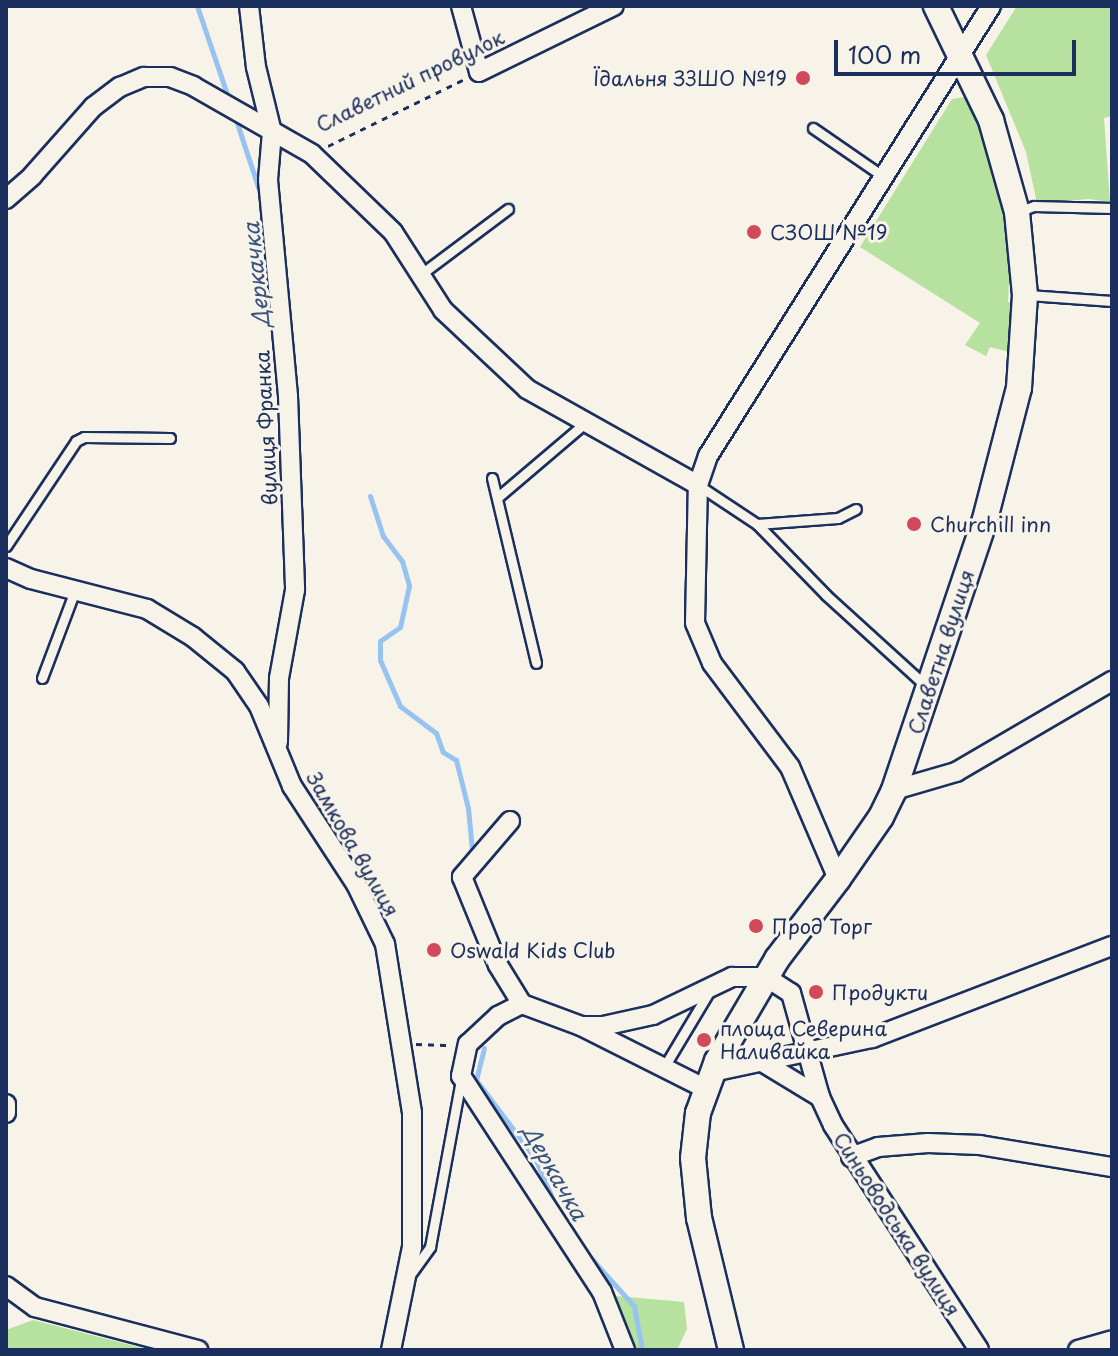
<!DOCTYPE html>
<meta charset="utf-8">
<style>
body{margin:0}
#map{position:relative;width:1118px;height:1356px;overflow:hidden;background:#f7f3e8;font-family:"Playpen Sans",sans-serif}
div>[style]{position:absolute}
[style*='--x']{left:calc(var(--x)*1px);top:calc(var(--y)*1px);width:calc(var(--w)*1px);rotate:calc(var(--a)*1deg)}
.green>*{inset:0;background:#b6e19e}
.stream>*{height:5px;margin:-2.5px;padding:0 2.5px;transform-origin:2.5px;border-radius:2.5px;background:#97c3f0}
.path>*{height:3px;margin-top:-1.5px;transform-origin:0;background:repeating-linear-gradient(90deg,#1b2f5e 0 6px,transparent 0 12px)}
.roads{filter:drop-shadow(2px 0 #1b2f5e) drop-shadow(-2px 0 #1b2f5e) drop-shadow(0 2px #1b2f5e) drop-shadow(0 -2px #1b2f5e)}
.service>*{height:9px;margin:-4.5px;padding:0 4.5px;transform-origin:4.5px;border-radius:4.5px;background:#f7f3e8}
.minor>*{height:18px;margin:-9px;padding:0 9px;transform-origin:9px;border-radius:9px;background:#f7f3e8}
.secondary>*{height:24px;margin:-12px;padding:0 12px;transform-origin:12px;border-radius:12px;background:#f7f3e8}
.dots>*{width:22px;height:22px;translate:-50% -50%;box-sizing:border-box;border:4px solid #f7f3e8;border-radius:50%}
span{translate:-50% -50%;white-space:nowrap;text-align:center;line-height:1.15;-webkit-text-stroke:6px #f7f3e8;paint-order:stroke}
.poi-label{font-size:20px;color:#1b2f5e}
.right{translate:-100% -50%;text-align:right}
.left{translate:0 -50%;text-align:left}
.street-label{font-size:20px;color:#1b2f5e}
.water-label{font-size:22px;color:#3a5482;font-style:italic}
.frame{position:absolute;inset:0;border:8px solid #1b2f5e;pointer-events:none}
.scale{position:absolute;left:834px;top:40px;width:242px;height:36px;box-sizing:border-box;border:4px solid #1b2f5e;border-top:0;padding-left:10px;font-size:24px;line-height:28px;white-space:nowrap;color:#1b2f5e;-webkit-text-stroke:6px #f7f3e8;paint-order:stroke}
</style>
<div id="map">
<div class="green">
<i style="clip-path:polygon(1017px 6px,1112px 6px,1112px 116px,1104px 118px,1110px 202px,1089px 199px,1037px 203px,1026px 152px,986px 55px)"></i>
<i style="clip-path:polygon(965px 97px,980px 132px,1000px 198px,1010px 260px,1008px 302px,1017px 304px,1013px 353px,990px 347px,986px 356px,965px 345px,980px 323px,860px 247px,952px 99px)"></i>
<i style="clip-path:polygon(605px 1295px,684px 1302px,687px 1329px,677px 1350px,627px 1350px)"></i>
<i style="clip-path:polygon(33px 1320px,150px 1350px,6px 1350px,6px 1330px)"></i>
</div>
<div class="stream">
<i style="--x:197;--y:6;--w:99;--a:71.2"></i>
<i style="--x:236;--y:120;--w:83;--a:71.8"></i>
<i style="--x:370;--y:496;--w:42;--a:72"></i>
<i style="--x:383;--y:536;--w:31;--a:53"></i>
<i style="--x:402;--y:561;--w:26;--a:74"></i>
<i style="--x:409;--y:586;--w:42;--a:102.4"></i>
<i style="--x:400;--y:627;--w:24;--a:145"></i>
<i style="--x:380;--y:641;--w:19;--a:90"></i>
<i style="--x:380;--y:660;--w:50;--a:66.5"></i>
<i style="--x:400;--y:706;--w:45;--a:36.9"></i>
<i style="--x:436;--y:733;--w:20;--a:70"></i>
<i style="--x:443;--y:752;--w:15;--a:32"></i>
<i style="--x:456;--y:760;--w:49;--a:76"></i>
<i style="--x:468;--y:808;--w:42;--a:84.6"></i>
<i style="--x:484;--y:1048;--w:33;--a:104"></i>
<i style="--x:476;--y:1080;--w:98;--a:52.9"></i>
<i style="--x:535;--y:1158;--w:56;--a:66.7"></i>
<i style="--x:590;--y:1257;--w:66;--a:48.1"></i>
<i style="--x:634;--y:1306;--w:45;--a:79.7"></i>
</div>
<div class="path">
<i style="--x:328;--y:146;--w:153;--a:-26.1"></i>
<i style="--x:416;--y:1044;--w:36;--a:2"></i>
</div>
<div class="roads">
<div class="service">
<i style="--x:813;--y:128;--w:86;--a:34.6"></i>
<i style="--x:1020;--y:211;--w:15;--a:-20"></i>
<i style="--x:1034;--y:206;--w:78;--a:1.5"></i>
<i style="--x:420;--y:275;--w:110;--a:-36.9"></i>
<i style="--x:1028;--y:295;--w:84;--a:4.1"></i>
<i style="--x:492;--y:478;--w:190;--a:76.6"></i>
<i style="--x:698;--y:485;--w:71;--a:33.5"></i>
<i style="--x:757;--y:524;--w:99;--a:45.8"></i>
<i style="--x:826;--y:595;--w:135;--a:42.3"></i>
<i style="--x:498;--y:497;--w:116;--a:-40.4"></i>
<i style="--x:757;--y:524;--w:81;--a:-4.2"></i>
<i style="--x:838;--y:518;--w:20;--a:-27"></i>
<i style="--x:6;--y:546;--w:126;--a:-56.3"></i>
<i style="--x:76;--y:441;--w:9;--a:-27"></i>
<i style="--x:84;--y:437;--w:86;--a:0.7"></i>
<i style="--x:42;--y:678;--w:94;--a:-69.4"></i>
<i style="--x:664;--y:1067;--w:90;--a:-59.1"></i>
<i style="--x:412;--y:1272;--w:31;--a:-54"></i>
<i style="--x:430;--y:1247;--w:171;--a:-79.5"></i>
</div>
<div class="minor">
<i style="--x:249;--y:6;--w:61;--a:83.5"></i>
<i style="--x:256;--y:67;--w:67;--a:76.2"></i>
<i style="--x:272;--y:132;--w:48;--a:94.8"></i>
<i style="--x:268;--y:180;--w:217;--a:84.7"></i>
<i style="--x:288;--y:396;--w:194;--a:87.9"></i>
<i style="--x:295;--y:590;--w:89;--a:100.3"></i>
<i style="--x:279;--y:678;--w:64;--a:90.9"></i>
<i style="--x:461;--y:6;--w:68;--a:74.7"></i>
<i style="--x:479;--y:72;--w:150;--a:-26.1"></i>
<i style="--x:6;--y:199;--w:35;--a:-41"></i>
<i style="--x:32;--y:176;--w:92;--a:-48.5"></i>
<i style="--x:93;--y:107;--w:34;--a:-37"></i>
<i style="--x:120;--y:87;--w:26;--a:-23"></i>
<i style="--x:144;--y:77;--w:26;--a:0"></i>
<i style="--x:170;--y:77;--w:25;--a:21"></i>
<i style="--x:193;--y:86;--w:137;--a:29.7"></i>
<i style="--x:312;--y:154;--w:112;--a:43.9"></i>
<i style="--x:393;--y:232;--w:93;--a:57.3"></i>
<i style="--x:443;--y:310;--w:115;--a:43.2"></i>
<i style="--x:527;--y:389;--w:196;--a:29.3"></i>
<i style="--x:6;--y:568;--w:27;--a:24"></i>
<i style="--x:31;--y:579;--w:120;--a:14.5"></i>
<i style="--x:147;--y:609;--w:54;--a:31.3"></i>
<i style="--x:193;--y:637;--w:54;--a:39"></i>
<i style="--x:235;--y:671;--w:42;--a:55.6"></i>
<i style="--x:259;--y:706;--w:87;--a:67.6"></i>
<i style="--x:292;--y:786;--w:117;--a:56.9"></i>
<i style="--x:356;--y:884;--w:67;--a:64.2"></i>
<i style="--x:385;--y:944;--w:171;--a:80.9"></i>
<i style="--x:412;--y:1113;--w:134;--a:90"></i>
<i style="--x:412;--y:1247;--w:105;--a:101.5"></i>
<i style="--x:894;--y:790;--w:65;--a:-16.2"></i>
<i style="--x:956;--y:772;--w:181;--a:-30.3"></i>
<i style="--x:510;--y:821;--w:74;--a:130.6"></i>
<i style="--x:462;--y:877;--w:95;--a:67.8"></i>
<i style="--x:498;--y:965;--w:46;--a:58.4"></i>
<i style="--x:838;--y:879;--w:122;--a:-113.2"></i>
<i style="--x:790;--y:767;--w:130;--a:-126.9"></i>
<i style="--x:712;--y:663;--w:43;--a:-113"></i>
<i style="--x:695;--y:623;--w:138;--a:-88.8"></i>
<i style="--x:698;--y:485;--w:31;--a:-71"></i>
<i style="--x:708;--y:456;--w:532;--a:-57.83"></i>
<i style="--x:581;--y:1026;--w:22;--a:0"></i>
<i style="--x:603;--y:1026;--w:51;--a:-12.4"></i>
<i style="--x:653;--y:1015;--w:88;--a:-25.7"></i>
<i style="--x:732;--y:977;--w:34;--a:0"></i>
<i style="--x:766;--y:977;--w:30;--a:33"></i>
<i style="--x:791;--y:993;--w:108;--a:74.4"></i>
<i style="--x:820;--y:1097;--w:31;--a:65"></i>
<i style="--x:833;--y:1125;--w:268;--a:57"></i>
<i style="--x:764;--y:1063;--w:66;--a:31.3"></i>
<i style="--x:712;--y:1072;--w:164;--a:-12"></i>
<i style="--x:872;--y:1038;--w:257;--a:-21"></i>
<i style="--x:6;--y:1104;--w:9;--a:90"></i>
<i style="--x:851;--y:1157;--w:29;--a:-20"></i>
<i style="--x:878;--y:1147;--w:50;--a:-4.6"></i>
<i style="--x:928;--y:1143;--w:52;--a:2.2"></i>
<i style="--x:980;--y:1145;--w:134;--a:9.5"></i>
<i style="--x:6;--y:1286;--w:36;--a:36"></i>
<i style="--x:35;--y:1307;--w:169;--a:14.8"></i>
<i style="--x:625;--y:1350;--w:62;--a:-111.6"></i>
<i style="--x:602;--y:1292;--w:258;--a:-123.1"></i>
<i style="--x:461;--y:1076;--w:33;--a:-78"></i>
<i style="--x:468;--y:1044;--w:41;--a:-43"></i>
<i style="--x:498;--y:1016;--w:27;--a:-27"></i>
<i style="--x:522;--y:1004;--w:63;--a:20.4"></i>
<i style="--x:581;--y:1026;--w:140;--a:26.7"></i>
<i style="--x:1078;--y:1350;--w:35;--a:-16"></i>
</div>
<div class="secondary">
<i style="--x:731;--y:1350;--w:136;--a:-103.6"></i>
<i style="--x:699;--y:1218;--w:60;--a:-95.7"></i>
<i style="--x:693;--y:1158;--w:45;--a:-83.7"></i>
<i style="--x:698;--y:1113;--w:55;--a:-69.9"></i>
<i style="--x:717;--y:1061;--w:118;--a:-59.5"></i>
<i style="--x:777;--y:959;--w:101;--a:-52.7"></i>
<i style="--x:838;--y:879;--w:75;--a:-55.3"></i>
<i style="--x:881;--y:817;--w:30;--a:-64"></i>
<i style="--x:894;--y:790;--w:282;--a:-71.4"></i>
<i style="--x:984;--y:523;--w:139;--a:-75.5"></i>
<i style="--x:1019;--y:388;--w:93;--a:-86.3"></i>
<i style="--x:1025;--y:295;--w:83;--a:-95.5"></i>
<i style="--x:1017;--y:212;--w:96;--a:-105.8"></i>
<i style="--x:991;--y:120;--w:127;--a:-115.8"></i>
</div>
</div>
<div class="dots">
<i style="left:803px;top:78px;background:#d1495b"></i>
<i style="left:754px;top:232px;background:#d1495b"></i>
<i style="left:914px;top:524px;background:#d1495b"></i>
<i style="left:756px;top:926px;background:#d1495b"></i>
<i style="left:434px;top:950px;background:#d1495b"></i>
<i style="left:816px;top:992px;background:#d1495b"></i>
<i style="left:704px;top:1040px;background:#d1495b"></i>
</div>
<div class="poi-label">
<span class="right" style="left:787px;top:78px">Їдальня ЗЗШО №19</span>
<span class="left" style="left:770px;top:232px">СЗОШ №19</span>
<span class="left" style="left:930px;top:524px">Churchill inn</span>
<span class="left" style="left:772px;top:926px">Прод Торг</span>
<span class="left" style="left:450px;top:950px">Oswald Kids Club</span>
<span class="left" style="left:832px;top:992px">Продукти</span>
<span class="left" style="left:720px;top:1040px">площа Северина<br>Наливайка</span>
</div>
<div class="street-label">
<span style="left:410px;top:81px;rotate:-26deg">Славетний провулок</span>
<span style="left:266px;top:428px;rotate:-93deg">вулиця Франка</span>
<span style="left:941px;top:652px;rotate:-72deg">Славетна вулиця</span>
<span style="left:353px;top:844px;rotate:60deg">Замкова вулиця</span>
<span style="left:897px;top:1224px;rotate:57deg">Синьоводська вулиця</span>
</div>
<div class="water-label">
<span style="left:255px;top:275px;rotate:-96deg">Деркачка</span>
<span style="left:556px;top:1172px;rotate:60deg">Деркачка</span>
</div>
<div class="frame"></div>
<div class="scale">100 m</div>
</div>
